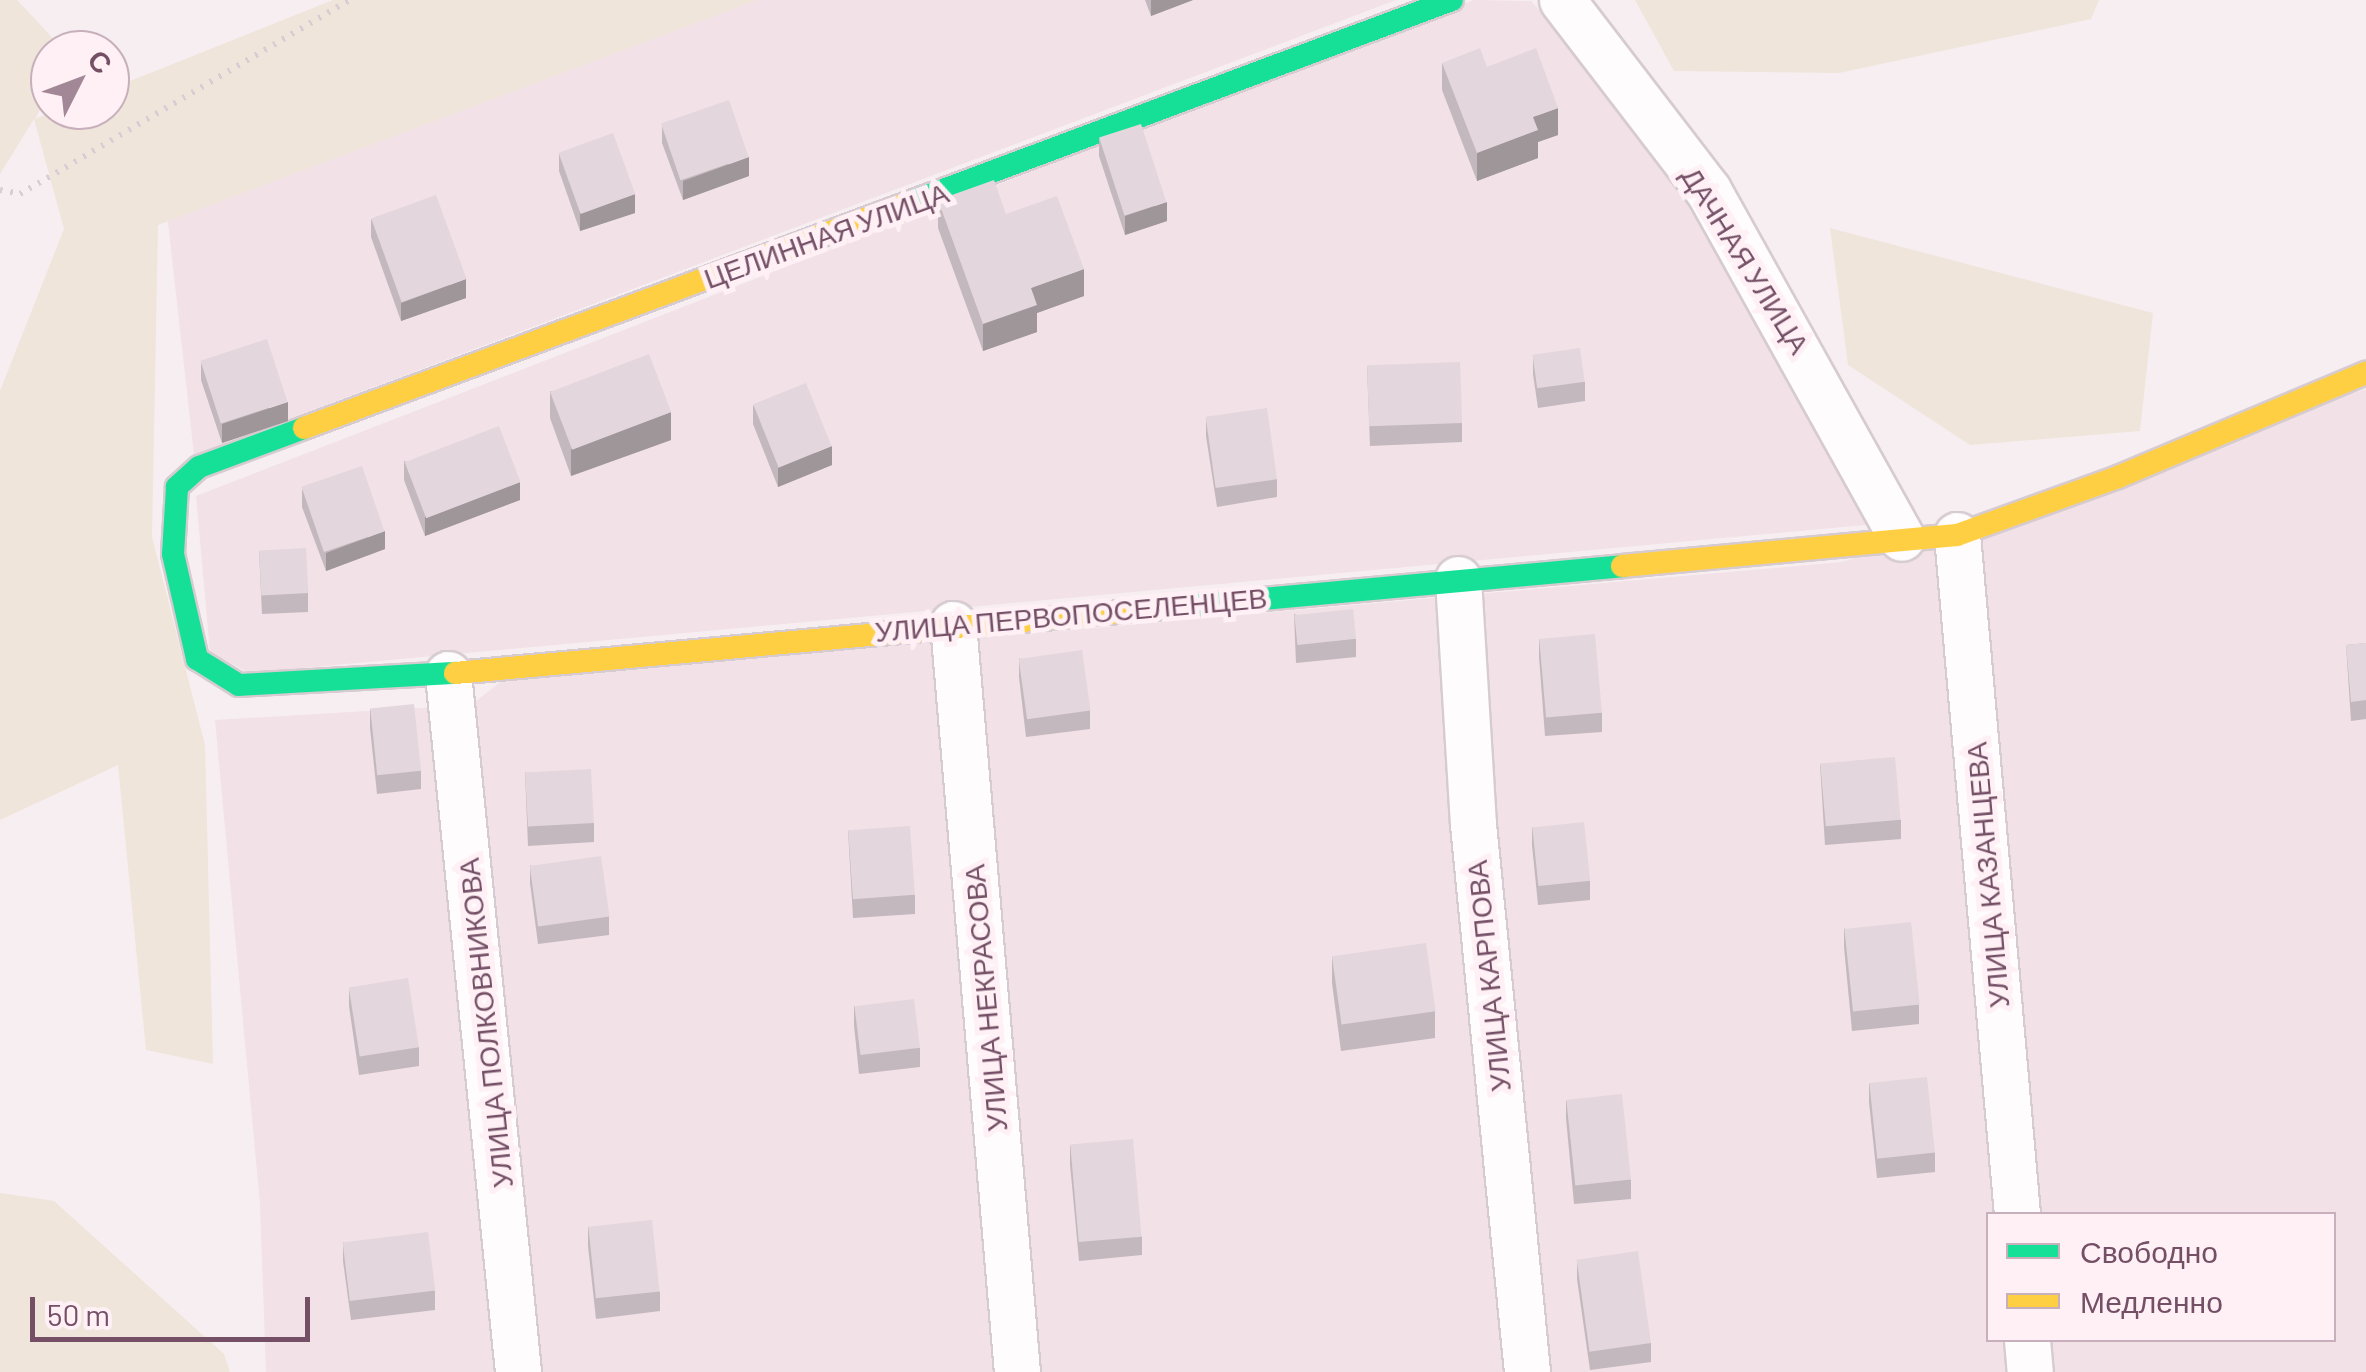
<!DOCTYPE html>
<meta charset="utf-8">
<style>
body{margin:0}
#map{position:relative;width:2366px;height:1372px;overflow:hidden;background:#f7eef1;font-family:Barlow,sans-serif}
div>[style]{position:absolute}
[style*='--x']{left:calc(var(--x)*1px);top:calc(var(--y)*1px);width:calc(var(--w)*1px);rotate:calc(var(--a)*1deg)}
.residential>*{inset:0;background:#f2e1e7}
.green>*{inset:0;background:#efe5db}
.path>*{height:6px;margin-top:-3px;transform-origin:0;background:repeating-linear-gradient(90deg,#d7cdd3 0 2.5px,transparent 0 10.5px)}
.roads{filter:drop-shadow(2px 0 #d6cbd0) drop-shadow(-2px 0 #d6cbd0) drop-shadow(0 2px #d6cbd0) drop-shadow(0 -2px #d6cbd0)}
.street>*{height:45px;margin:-22.5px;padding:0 22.5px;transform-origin:22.5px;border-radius:22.5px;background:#fefcfd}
.fast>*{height:22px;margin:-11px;padding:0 11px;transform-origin:11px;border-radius:11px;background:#16e098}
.slow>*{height:22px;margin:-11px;padding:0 11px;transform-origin:11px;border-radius:11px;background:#ffcf43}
.wall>*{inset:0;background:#c3b8bd}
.shaded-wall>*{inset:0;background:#9f969a}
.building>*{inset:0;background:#e3d6dc;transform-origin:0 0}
span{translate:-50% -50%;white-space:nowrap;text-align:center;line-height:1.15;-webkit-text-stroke:10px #fef0f5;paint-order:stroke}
.street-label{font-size:28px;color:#744f65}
.legend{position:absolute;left:1986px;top:1212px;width:350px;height:130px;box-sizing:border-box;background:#fef0f5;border:2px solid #c7b0bb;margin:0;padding:12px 18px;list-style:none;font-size:30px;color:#744f65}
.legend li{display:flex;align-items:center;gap:20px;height:50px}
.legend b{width:50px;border:2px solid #c7b0bb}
.north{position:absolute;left:30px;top:30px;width:100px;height:100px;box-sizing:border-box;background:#fef0f5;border:2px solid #c7b0bb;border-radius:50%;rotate:48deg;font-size:28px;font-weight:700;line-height:40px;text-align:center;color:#744f65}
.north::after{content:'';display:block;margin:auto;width:35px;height:45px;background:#a28796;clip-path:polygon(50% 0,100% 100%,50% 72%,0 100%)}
.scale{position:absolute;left:30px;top:1297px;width:280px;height:45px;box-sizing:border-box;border:5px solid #744f65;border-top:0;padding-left:12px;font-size:30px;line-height:35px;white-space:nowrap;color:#744f65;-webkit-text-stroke:8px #fef0f5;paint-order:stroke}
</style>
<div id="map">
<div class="residential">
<i style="clip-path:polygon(645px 0,1396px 0,194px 455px,164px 187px)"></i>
<i style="clip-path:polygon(1474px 0,1531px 1px,1641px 124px,1690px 194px,1876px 524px,249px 673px,210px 652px,196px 496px)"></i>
<i style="clip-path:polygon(evenodd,2366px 389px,2366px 1372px,525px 1372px,470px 706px,503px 680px,1842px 562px,2366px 389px,1988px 1214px,2334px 1214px,2334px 1340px,1988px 1340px,1988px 1214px)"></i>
<i style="clip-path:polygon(436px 707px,500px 1372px,266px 1372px,260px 1204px,215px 720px)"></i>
</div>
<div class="green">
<i style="clip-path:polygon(0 0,17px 0,64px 50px,50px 50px,50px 91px,35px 119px,57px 110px,110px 110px,110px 89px,333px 0,757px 0,158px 225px,152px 537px,205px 745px,213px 1064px,146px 1050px,118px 765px,0 820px,0 391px,64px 229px,34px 119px,0 174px)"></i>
<i style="clip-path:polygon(1635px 0,2099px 0,2091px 19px,1839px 73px,1674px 71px)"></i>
<i style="clip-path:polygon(1830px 228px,2153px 313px,2140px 431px,1970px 445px,1848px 365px)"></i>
<i style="clip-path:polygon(0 1193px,54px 1201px,224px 1354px,230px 1372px,0 1372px)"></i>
</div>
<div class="path">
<i style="--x:0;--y:190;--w:20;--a:11"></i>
<i style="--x:20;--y:194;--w:382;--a:-30.5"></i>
</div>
<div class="roads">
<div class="street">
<i style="--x:1562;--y:0;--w:240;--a:52.5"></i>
<i style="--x:1708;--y:190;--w:398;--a:60.9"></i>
<i style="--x:1957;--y:535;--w:682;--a:84.95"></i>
<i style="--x:1458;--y:579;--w:245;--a:86.5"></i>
<i style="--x:1473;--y:824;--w:551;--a:84.37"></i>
<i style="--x:953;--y:624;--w:751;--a:85.11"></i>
<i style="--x:448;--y:674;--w:702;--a:84.27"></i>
<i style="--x:2027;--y:1340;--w:32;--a:85"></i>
</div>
<div class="fast">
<i style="--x:903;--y:205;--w:586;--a:-20.48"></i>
<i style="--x:304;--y:428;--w:112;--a:159.6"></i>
<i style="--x:199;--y:467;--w:30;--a:138"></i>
<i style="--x:177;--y:487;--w:67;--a:93.4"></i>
<i style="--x:173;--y:554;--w:108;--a:77.1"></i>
<i style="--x:197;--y:659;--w:49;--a:31.8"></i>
<i style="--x:239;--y:685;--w:216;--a:-3.2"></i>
<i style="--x:1142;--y:610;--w:482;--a:-5.2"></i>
</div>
<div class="slow">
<i style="--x:304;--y:428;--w:639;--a:-20.42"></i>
<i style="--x:1622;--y:566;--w:336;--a:-5.3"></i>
<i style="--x:1957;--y:535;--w:171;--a:-19.8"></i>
<i style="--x:2118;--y:477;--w:269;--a:-22.8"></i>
<i style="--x:455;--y:673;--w:690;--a:-5.24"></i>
</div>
</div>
<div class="wall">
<i style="clip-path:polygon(1145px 0,1193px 0,1151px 16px)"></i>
<i style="clip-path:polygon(1442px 63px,1487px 67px,1558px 135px,1538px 142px,1538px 158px,1477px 181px,1442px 90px)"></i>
<i style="clip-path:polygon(662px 125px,749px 176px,683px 200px,662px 143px)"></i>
<i style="clip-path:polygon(1099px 138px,1167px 221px,1125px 235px,1099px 156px)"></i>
<i style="clip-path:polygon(559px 153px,635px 213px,580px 231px,559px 171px)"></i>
<i style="clip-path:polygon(938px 200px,1006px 214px,1084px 296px,1037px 313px,1037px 332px,983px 351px,938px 228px)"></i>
<i style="clip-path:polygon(371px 219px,466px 298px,401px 321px,371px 237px)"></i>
<i style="clip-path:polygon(1533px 355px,1585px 382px,1585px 401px,1538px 408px,1533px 374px)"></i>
<i style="clip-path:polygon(201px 361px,288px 421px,222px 443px,201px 380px)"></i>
<i style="clip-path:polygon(1367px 366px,1462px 423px,1462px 442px,1370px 446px)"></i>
<i style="clip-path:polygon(550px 391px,671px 440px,571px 476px,550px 418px)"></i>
<i style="clip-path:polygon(753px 405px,832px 465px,778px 487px,753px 424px)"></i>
<i style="clip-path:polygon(1206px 417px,1277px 479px,1277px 497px,1217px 507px,1206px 436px)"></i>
<i style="clip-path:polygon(404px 461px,520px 500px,425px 536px,404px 480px)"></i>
<i style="clip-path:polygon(302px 489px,385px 549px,326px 571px,302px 507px)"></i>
<i style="clip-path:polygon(259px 551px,308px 593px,308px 612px,262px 614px)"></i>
<i style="clip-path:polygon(1294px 614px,1356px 639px,1356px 657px,1296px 663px)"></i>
<i style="clip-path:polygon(1539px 639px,1602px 713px,1602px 732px,1545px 736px,1539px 657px)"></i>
<i style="clip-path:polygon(2366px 643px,2366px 719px,2351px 721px,2346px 645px)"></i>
<i style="clip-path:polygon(1019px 658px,1090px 710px,1090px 729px,1026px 737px,1019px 677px)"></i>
<i style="clip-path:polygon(370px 709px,421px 771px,421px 789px,377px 794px,370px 728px)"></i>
<i style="clip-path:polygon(1820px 764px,1901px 820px,1901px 839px,1825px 845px)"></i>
<i style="clip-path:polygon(525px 772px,594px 823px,594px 842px,528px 846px)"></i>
<i style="clip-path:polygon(1532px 827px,1590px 881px,1590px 900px,1538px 905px,1532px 845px)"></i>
<i style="clip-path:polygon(848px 830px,915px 895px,915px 914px,853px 918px)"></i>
<i style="clip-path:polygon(530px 865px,609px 916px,609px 935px,538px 944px,530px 883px)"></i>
<i style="clip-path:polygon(1844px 928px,1919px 1005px,1919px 1024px,1852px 1031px,1844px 947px)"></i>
<i style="clip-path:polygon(1332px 956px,1435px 1011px,1435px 1038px,1341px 1051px,1332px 983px)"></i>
<i style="clip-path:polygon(349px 988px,419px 1047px,419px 1066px,359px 1075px,349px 1006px)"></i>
<i style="clip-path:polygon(854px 1006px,920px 1048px,920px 1067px,859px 1074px,854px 1025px)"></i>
<i style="clip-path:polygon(1869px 1083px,1935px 1153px,1935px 1172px,1877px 1178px,1869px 1102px)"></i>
<i style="clip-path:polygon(1566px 1100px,1631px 1180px,1631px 1199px,1574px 1204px,1566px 1118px)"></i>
<i style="clip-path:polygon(1070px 1145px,1142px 1237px,1142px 1255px,1079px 1261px,1070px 1164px)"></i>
<i style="clip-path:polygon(588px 1227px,660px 1292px,660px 1311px,596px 1319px,588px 1246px)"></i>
<i style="clip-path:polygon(343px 1242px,435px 1291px,435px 1310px,351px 1320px,343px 1261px)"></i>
<i style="clip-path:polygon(1577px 1260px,1651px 1343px,1651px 1362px,1590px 1370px,1577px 1279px)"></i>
</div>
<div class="shaded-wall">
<i style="clip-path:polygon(1151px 0,1193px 0,1151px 16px)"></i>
<i style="clip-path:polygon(1558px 108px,1558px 135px,1538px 142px,1538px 158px,1477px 181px,1477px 153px,1533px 117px)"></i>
<i style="clip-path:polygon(749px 157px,749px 176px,683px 200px,683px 181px)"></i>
<i style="clip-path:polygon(635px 194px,635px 213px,580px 231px,580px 213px)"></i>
<i style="clip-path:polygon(1167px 202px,1167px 221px,1125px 235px,1125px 216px)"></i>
<i style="clip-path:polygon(1084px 269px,1084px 296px,1037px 313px,1037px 332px,983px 351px,983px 324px,1031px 288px)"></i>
<i style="clip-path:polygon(466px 279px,466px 298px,401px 321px,401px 303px)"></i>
<i style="clip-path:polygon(288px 402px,288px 421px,222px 443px,222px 424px)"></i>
<i style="clip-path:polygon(671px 412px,671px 440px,571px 476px,571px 449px)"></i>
<i style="clip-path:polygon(832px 446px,832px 465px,778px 487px,778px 468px)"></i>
<i style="clip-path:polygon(520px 482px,520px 500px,425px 536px,425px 517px)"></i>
<i style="clip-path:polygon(385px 531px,385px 549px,326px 571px,326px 553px)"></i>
</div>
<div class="building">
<i style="clip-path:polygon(1480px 48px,1487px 67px,1536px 48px,1558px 108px,1533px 117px,1538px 130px,1477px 153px,1442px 63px)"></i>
<i style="left:729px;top:100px;width:60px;height:72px;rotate:71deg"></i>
<i style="left:1141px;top:124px;width:82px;height:44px;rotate:72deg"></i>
<i style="left:613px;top:133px;width:65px;height:58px;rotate:70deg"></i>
<i style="clip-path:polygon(994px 180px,1006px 214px,1057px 196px,1084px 269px,1031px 288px,1037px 305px,983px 324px,938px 200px)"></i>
<i style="left:436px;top:195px;width:89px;height:69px;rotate:70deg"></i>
<i style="left:267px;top:339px;width:66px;height:70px;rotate:72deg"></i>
<i style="left:1580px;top:348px;width:34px;height:48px;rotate:82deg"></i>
<i style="left:649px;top:354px;width:62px;height:106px;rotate:69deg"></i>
<i style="left:1460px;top:362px;width:61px;height:93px;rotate:88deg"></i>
<i style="left:806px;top:383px;width:68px;height:57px;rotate:68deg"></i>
<i style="left:1267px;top:408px;width:72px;height:62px;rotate:82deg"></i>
<i style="left:499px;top:426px;width:60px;height:101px;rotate:69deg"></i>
<i style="left:362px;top:466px;width:69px;height:64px;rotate:71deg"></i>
<i style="left:306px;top:548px;width:45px;height:47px;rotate:87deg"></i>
<i style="left:1353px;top:609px;width:30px;height:59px;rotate:84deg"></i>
<i style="left:1595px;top:634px;width:79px;height:56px;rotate:85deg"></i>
<i style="clip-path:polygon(2366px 643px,2366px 700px,2351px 702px,2346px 645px)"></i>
<i style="left:1082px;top:650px;width:61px;height:64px;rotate:82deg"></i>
<i style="left:414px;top:704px;width:67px;height:44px;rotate:84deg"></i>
<i style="left:1895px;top:757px;width:63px;height:75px;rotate:85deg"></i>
<i style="left:591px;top:769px;width:54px;height:66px;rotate:87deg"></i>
<i style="left:1584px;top:822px;width:59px;height:52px;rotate:84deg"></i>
<i style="left:910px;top:826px;width:69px;height:62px;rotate:86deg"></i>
<i style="left:601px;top:856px;width:61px;height:72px;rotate:82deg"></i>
<i style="left:1911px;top:922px;width:83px;height:67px;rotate:84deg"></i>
<i style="left:1426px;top:943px;width:69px;height:95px;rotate:82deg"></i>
<i style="left:408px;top:978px;width:70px;height:60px;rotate:81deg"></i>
<i style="left:914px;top:999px;width:49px;height:60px;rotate:83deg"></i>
<i style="left:1927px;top:1077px;width:76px;height:58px;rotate:84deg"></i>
<i style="left:1622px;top:1094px;width:86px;height:56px;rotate:84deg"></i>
<i style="left:1133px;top:1139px;width:98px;height:63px;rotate:85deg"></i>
<i style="left:652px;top:1220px;width:72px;height:64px;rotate:84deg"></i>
<i style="left:428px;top:1232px;width:59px;height:86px;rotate:83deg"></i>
<i style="left:1638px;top:1251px;width:93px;height:62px;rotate:82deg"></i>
</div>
<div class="street-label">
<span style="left:826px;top:235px;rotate:-20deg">ЦЕЛИННАЯ УЛИЦА</span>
<span style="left:1746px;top:260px;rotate:58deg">ДАЧНАЯ УЛИЦА</span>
<span style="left:1071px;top:614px;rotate:-5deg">УЛИЦА ПЕРВОПОСЕЛЕНЦЕВ</span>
<span style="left:1987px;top:875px;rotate:-95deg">УЛИЦА КАЗАНЦЕВА</span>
<span style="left:1488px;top:976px;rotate:-96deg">УЛИЦА КАРПОВА</span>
<span style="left:985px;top:998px;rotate:-95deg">УЛИЦА НЕКРАСОВА</span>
<span style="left:485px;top:1023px;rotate:-96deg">УЛИЦА ПОЛКОВНИКОВА</span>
</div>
<ul class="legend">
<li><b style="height:12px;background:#16e098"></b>Свободно</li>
<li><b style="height:12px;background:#ffcf43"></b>Медленно</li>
</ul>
<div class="north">С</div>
<div class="scale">50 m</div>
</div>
